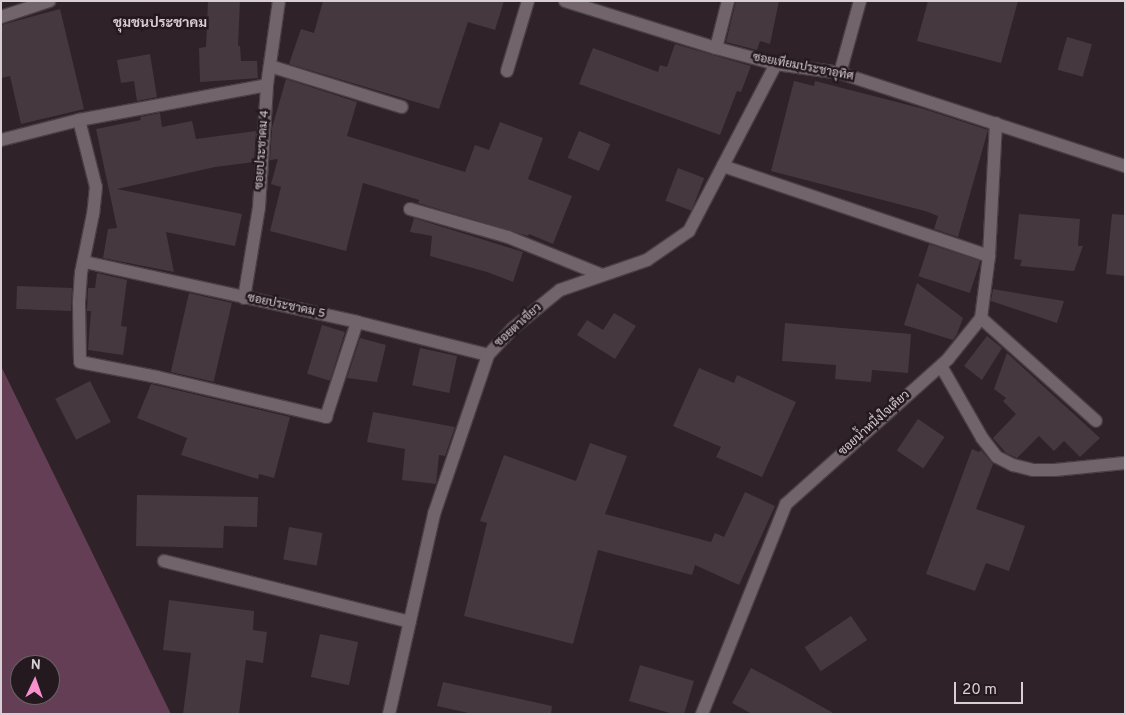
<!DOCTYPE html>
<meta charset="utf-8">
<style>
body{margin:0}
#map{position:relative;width:1126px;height:715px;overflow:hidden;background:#2f2329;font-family:Overpass,Sarabun,sans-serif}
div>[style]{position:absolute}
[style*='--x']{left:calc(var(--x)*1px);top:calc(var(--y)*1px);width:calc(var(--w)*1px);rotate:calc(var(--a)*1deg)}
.green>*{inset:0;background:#643e54}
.building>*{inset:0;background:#45383f;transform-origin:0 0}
.roads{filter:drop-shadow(1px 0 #493f44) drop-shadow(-1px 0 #493f44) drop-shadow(0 1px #493f44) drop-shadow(0 -1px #493f44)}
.lane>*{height:12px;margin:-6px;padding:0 6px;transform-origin:6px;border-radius:6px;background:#72646b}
.street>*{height:12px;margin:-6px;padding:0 6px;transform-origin:6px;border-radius:6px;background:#72646b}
span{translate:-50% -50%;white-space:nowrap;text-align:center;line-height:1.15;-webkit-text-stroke:5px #251920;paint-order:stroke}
.street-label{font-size:12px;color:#d7cfd3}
.neighbourhood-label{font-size:14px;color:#dbcbd4;font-weight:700}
.frame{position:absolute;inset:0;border:2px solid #d7cfd3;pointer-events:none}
.north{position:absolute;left:10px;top:655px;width:50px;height:50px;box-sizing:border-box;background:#251920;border:1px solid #6c6268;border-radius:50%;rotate:3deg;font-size:14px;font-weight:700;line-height:20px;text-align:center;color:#d7cfd3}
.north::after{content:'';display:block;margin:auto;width:18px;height:22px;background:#f790cd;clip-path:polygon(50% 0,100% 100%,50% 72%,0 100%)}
.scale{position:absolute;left:954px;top:682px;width:69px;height:22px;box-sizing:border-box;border:2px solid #d7cfd3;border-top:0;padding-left:6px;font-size:15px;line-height:18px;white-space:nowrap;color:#d7cfd3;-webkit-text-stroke:4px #251920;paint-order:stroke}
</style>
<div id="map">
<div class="green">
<i style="clip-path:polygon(evenodd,1px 366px,171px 714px,1px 714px,1px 366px,20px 665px,50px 665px,50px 695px,20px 695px,20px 665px)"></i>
</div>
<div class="building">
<i style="clip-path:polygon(208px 1px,240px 1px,238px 46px,240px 46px,241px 61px,257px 61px,258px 78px,200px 82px,199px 48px,206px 47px)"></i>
<i style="clip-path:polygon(323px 1px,504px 1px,495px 30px,468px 22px,439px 109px,289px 64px,301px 29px,314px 33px)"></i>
<i style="clip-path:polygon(736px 1px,779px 1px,770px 44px,760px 41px,757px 50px,726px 42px)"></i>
<i style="clip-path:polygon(928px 1px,1018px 1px,1001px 63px,917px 41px)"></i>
<i style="clip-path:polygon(60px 9px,84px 109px,21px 124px,10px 76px,1px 78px,1px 25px)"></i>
<i style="left:1067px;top:37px;width:26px;height:34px;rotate:16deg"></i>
<i style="clip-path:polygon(675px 44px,751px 66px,741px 92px,737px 91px,720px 135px,579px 84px,593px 48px,658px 72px,660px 65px,667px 67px)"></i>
<i style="clip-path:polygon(150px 54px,157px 97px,137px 101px,134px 81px,121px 83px,117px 60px)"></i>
<i style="clip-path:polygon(286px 79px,357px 102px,347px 136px,465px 172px,475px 145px,489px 150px,500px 122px,543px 138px,528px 179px,572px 196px,553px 244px,529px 234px,528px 236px,418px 203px,419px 200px,363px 183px,346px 251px,270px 231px,281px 187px,271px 184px,278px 159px,270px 160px,272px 128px)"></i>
<i style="clip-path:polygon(794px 81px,814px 86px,815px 81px,924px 109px,988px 130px,958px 237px,934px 229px,938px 216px,925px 211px,771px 171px)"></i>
<i style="clip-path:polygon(160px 113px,162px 127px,192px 121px,196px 139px,256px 131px,254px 162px,215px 167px,117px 189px,242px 214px,235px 246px,166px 232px,174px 272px,103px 258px,108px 229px,117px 228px,96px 129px,141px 120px,140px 117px)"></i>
<i style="left:579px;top:131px;width:34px;height:29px;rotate:23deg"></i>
<i style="left:678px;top:168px;width:28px;height:35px;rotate:21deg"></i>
<i style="clip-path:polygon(1019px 214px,1080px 219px,1078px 246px,1083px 246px,1074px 271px,1020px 266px,1022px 260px,1014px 259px)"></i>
<i style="clip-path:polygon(1112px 214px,1125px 215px,1125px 276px,1106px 274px)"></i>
<i style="clip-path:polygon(414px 218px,523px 252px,513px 282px,487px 272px,430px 256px,432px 236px,410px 232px)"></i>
<i style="left:929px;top:244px;width:54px;height:34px;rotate:18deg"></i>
<i style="clip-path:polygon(97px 273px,127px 280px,121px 326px,127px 327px,123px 355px,88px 350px,91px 311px,87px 311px,88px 288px,95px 288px)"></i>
<i style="clip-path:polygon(917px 283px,963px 318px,957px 334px,953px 340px,904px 325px)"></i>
<i style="left:72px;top:288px;width:23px;height:55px;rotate:92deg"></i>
<i style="clip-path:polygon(993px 289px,1064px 301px,1057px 323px,991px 301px)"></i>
<i style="left:189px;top:293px;width:44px;height:81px;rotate:13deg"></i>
<i style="clip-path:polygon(614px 313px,636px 326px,615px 359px,577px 335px,587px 320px,603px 330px)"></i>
<i style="clip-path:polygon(785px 323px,911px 334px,908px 373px,872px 370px,871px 382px,835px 379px,836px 365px,782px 361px)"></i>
<i style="left:322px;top:325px;width:24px;height:51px;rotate:17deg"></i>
<i style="clip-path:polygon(987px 336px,1002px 348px,982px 380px,964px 366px)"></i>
<i style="clip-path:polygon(360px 338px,386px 345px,377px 382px,347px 378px)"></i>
<i style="left:420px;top:348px;width:38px;height:38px;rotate:12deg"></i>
<i style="clip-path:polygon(1007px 353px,1100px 438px,1080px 457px,1064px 441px,1054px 451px,1039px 436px,1017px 458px,1006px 453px,993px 438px,1016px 414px,1003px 401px,1006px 398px,994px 389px)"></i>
<i style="clip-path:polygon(699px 368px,734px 383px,737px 375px,796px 402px,762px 477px,716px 457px,721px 447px,673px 426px)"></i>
<i style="left:90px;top:381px;width:46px;height:39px;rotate:63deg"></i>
<i style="clip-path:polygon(151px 384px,290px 417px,274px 478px,259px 474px,258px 479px,181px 455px,187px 438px,137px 418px)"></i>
<i style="clip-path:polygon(373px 412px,455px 427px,445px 456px,439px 455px,436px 484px,402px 480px,405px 449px,367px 442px)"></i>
<i style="left:918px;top:419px;width:32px;height:38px;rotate:34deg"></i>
<i style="clip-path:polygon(590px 443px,627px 456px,605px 514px,711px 542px,715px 533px,724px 537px,745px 492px,775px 506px,739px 585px,695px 565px,692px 575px,598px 550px,573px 644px,464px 616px,487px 523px,480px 521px,504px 455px,576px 481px)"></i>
<i style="clip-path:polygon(972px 449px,979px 452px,981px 450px,993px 464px,976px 509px,1025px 526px,1009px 571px,986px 563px,975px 591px,926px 574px)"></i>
<i style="clip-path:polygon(137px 495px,258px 497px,257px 527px,224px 526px,223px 548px,136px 546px)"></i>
<i style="left:289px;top:527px;width:34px;height:33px;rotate:10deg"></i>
<i style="clip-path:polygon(169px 600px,254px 611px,253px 630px,267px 632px,263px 663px,246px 660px,239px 714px,183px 714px,191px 653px,163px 650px)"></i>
<i style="left:851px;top:616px;width:29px;height:56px;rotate:56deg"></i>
<i style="left:320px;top:634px;width:39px;height:44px;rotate:12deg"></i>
<i style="clip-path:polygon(640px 665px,694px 681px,684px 714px,673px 714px,629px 701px)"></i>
<i style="clip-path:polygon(751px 668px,787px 687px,835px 714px,752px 714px,732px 703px)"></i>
<i style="clip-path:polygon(443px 682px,552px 706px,551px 714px,473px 714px,437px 706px)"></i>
</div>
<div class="roads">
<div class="lane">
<i style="--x:941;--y:366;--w:83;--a:60.3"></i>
<i style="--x:982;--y:438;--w:24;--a:52"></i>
<i style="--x:997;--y:457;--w:18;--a:27"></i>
<i style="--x:1013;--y:465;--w:21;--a:14"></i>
<i style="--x:1033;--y:470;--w:22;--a:0"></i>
<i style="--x:1055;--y:470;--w:70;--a:-5.7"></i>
</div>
<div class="street">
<i style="--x:565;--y:1;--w:158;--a:17.3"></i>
<i style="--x:716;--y:48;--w:62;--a:14.9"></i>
<i style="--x:776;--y:64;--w:65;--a:8"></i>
<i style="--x:840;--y:73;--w:300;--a:18.1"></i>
<i style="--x:1;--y:17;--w:51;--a:-18.4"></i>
<i style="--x:716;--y:48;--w:49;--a:-75.7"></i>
<i style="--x:270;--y:66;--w:138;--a:17.3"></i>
<i style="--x:507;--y:71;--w:73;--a:-73.3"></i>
<i style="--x:840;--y:73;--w:75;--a:-74.5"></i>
<i style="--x:79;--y:120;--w:69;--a:75.8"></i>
<i style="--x:96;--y:187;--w:27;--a:96"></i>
<i style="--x:93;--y:214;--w:60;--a:101.5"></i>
<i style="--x:81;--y:273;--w:31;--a:94"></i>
<i style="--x:79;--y:304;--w:58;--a:89"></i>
<i style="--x:80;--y:362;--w:78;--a:11"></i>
<i style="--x:157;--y:377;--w:174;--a:13.3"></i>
<i style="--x:326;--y:417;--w:100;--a:-71.9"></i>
<i style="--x:1;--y:140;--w:81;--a:-14.4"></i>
<i style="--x:79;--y:120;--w:191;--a:-10.5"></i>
<i style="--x:723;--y:166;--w:281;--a:18.7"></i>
<i style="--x:410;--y:209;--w:102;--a:15.9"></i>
<i style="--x:508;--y:237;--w:101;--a:22"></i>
<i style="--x:85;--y:262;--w:279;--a:12.4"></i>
<i style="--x:357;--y:322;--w:135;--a:14.1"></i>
<i style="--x:244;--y:298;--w:92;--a:-80.6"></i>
<i style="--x:259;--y:207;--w:122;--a:-86.2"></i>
<i style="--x:267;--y:85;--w:85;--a:-81.9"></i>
<i style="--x:981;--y:318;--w:154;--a:41.8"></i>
<i style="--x:164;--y:561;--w:253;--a:13.9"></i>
<i style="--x:389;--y:714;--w:205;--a:-77.3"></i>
<i style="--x:434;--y:514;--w:168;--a:-71.2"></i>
<i style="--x:488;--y:355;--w:35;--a:-47"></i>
<i style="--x:512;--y:329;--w:62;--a:-39.1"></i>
<i style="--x:560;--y:290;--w:92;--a:-19"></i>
<i style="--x:647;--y:260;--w:51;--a:-34.6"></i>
<i style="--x:689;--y:231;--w:188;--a:-62.5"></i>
<i style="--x:702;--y:714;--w:226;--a:-68.2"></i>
<i style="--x:786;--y:504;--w:217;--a:-41.8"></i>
<i style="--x:948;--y:359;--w:53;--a:-51.2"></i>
<i style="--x:981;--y:318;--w:63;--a:-82.6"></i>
<i style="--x:989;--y:256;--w:133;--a:-87"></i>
</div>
</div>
<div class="street-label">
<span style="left:803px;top:68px;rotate:11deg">ซอยเทียมประชาอุทิศ</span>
<span style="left:263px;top:150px;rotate:-86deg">ซอยประชาคม 4</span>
<span style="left:286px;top:307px;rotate:12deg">ซอยประชาคม 5</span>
<span style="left:519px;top:326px;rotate:-42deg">ซอยตาเขียว</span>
<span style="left:875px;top:424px;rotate:-42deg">ซอยน้ำหนึ่งใจเดียว</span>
</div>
<div class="neighbourhood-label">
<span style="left:160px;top:24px">ชุมชนประชาคม</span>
</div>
<div class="frame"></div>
<div class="north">N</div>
<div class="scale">20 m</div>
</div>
